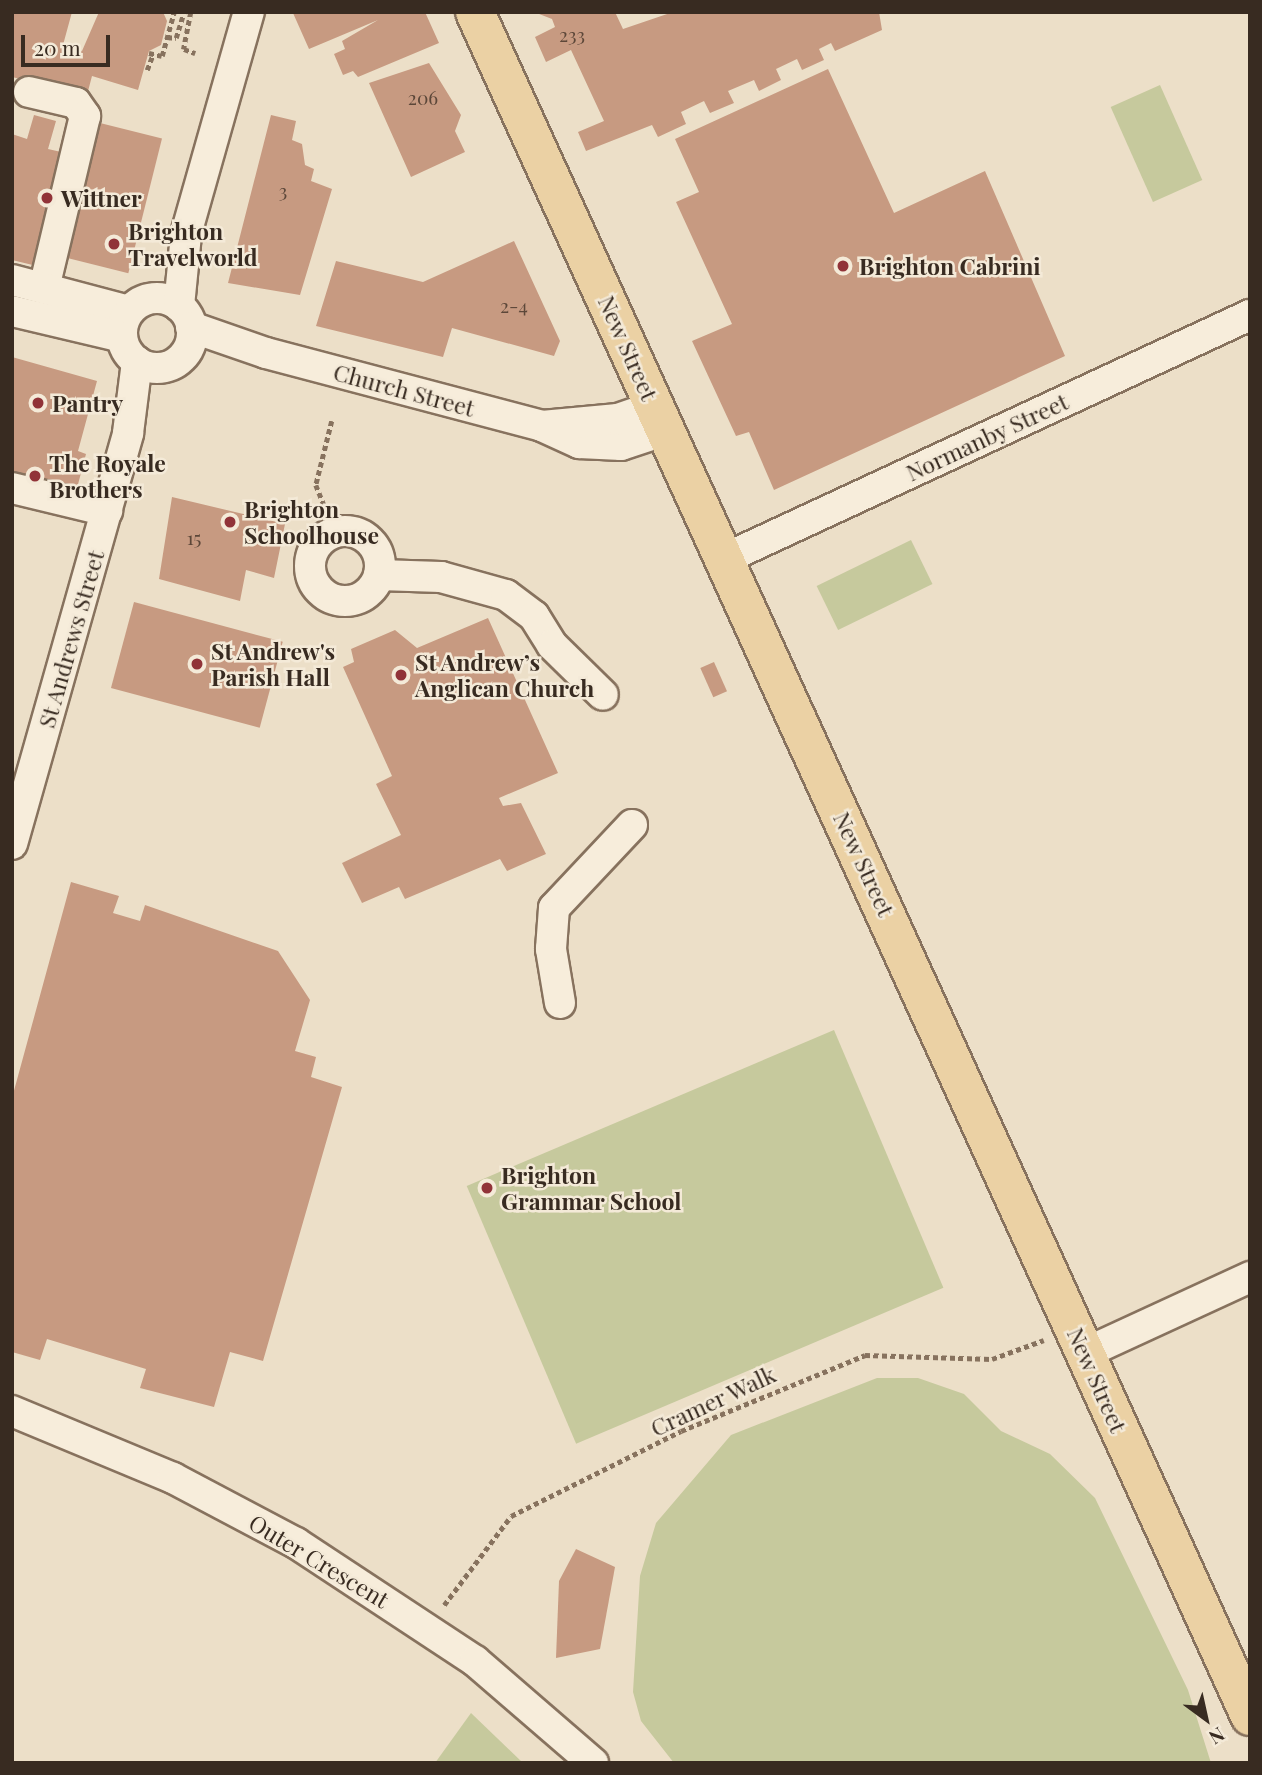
<!DOCTYPE html>
<meta charset="utf-8">
<style>
body{margin:0}
#map{position:relative;width:1262px;height:1775px;overflow:hidden;background:#ecdfc8;font-family:"Playfair Display",serif}
div>[style]{position:absolute}
[style*='--x']{left:calc(var(--x)*1px);top:calc(var(--y)*1px);width:calc(var(--w)*1px);rotate:calc(var(--a)*1deg)}
.green>*{inset:0;background:#c6c99d;transform-origin:0 0}
.building>*{inset:0;background:#c79a81;transform-origin:0 0}
.path>*{height:4.5px;margin-top:-2.25px;transform-origin:0;background:repeating-linear-gradient(90deg,#87725e 0 5px,transparent 0 8.5px)}
.roads{filter:drop-shadow(2px 0 #87725e) drop-shadow(-2px 0 #87725e) drop-shadow(0 2px #87725e) drop-shadow(0 -2px #87725e)}
.minor>*{height:30px;margin:-15px;padding:0 15px;transform-origin:15px;border-radius:15px;background:#f7eddb}
.minor>.ring{margin:-15px;padding:0;box-sizing:content-box;background:none;border:30px solid #f7eddb;border-radius:50%}
.major>*{height:38px;margin:-19px;padding:0 19px;transform-origin:19px;border-radius:19px;background:#ebd1a4}
.dots>*{width:19px;height:19px;translate:-50% -50%;box-sizing:border-box;border:4px solid #f4ead8;border-radius:50%}
span{translate:-50% -50%;white-space:nowrap;text-align:center;line-height:1.15;-webkit-text-stroke:5px #f4ead8;paint-order:stroke}
.number-label{font-size:19px;color:#5c4739}
.number-label span{-webkit-text-stroke-width:0}
.poi-label{font-size:23px;color:#382b21;font-weight:700}
.left{translate:0 -50%;text-align:left}
.street-label{font-size:23px;color:#382b21}
.frame{position:absolute;inset:0;border:14px solid #382b21;pointer-events:none}
.north{position:absolute;left:1171px;top:1684px;width:70px;height:70px;-webkit-text-stroke:5px #f4ead8;paint-order:stroke;rotate:147deg;font-size:19px;font-weight:700;line-height:28px;text-align:center;color:#382b21}
.north::after{content:'';display:block;margin:auto;width:24px;height:32px;background:#382b21;clip-path:polygon(50% 0,100% 100%,50% 72%,0 100%)}
.scale{position:absolute;left:21px;top:35px;width:89px;height:32px;box-sizing:border-box;border:4px solid #382b21;border-top:0;padding-left:9px;font-size:21px;line-height:24px;white-space:nowrap;color:#382b21;-webkit-text-stroke:5px #f4ead8;paint-order:stroke}
</style>
<div id="map">
<div class="green">
<i style="left:1160px;top:85px;width:104px;height:54px;rotate:66deg"></i>
<i style="left:911px;top:540px;width:49px;height:105px;rotate:64deg"></i>
<i style="left:834px;top:1030px;width:280px;height:399px;rotate:67deg"></i>
<i style="clip-path:polygon(877px 1378px,918px 1378px,964px 1394px,1001px 1431px,1050px 1454px,1095px 1498px,1188px 1690px,1211px 1763px,674px 1763px,641px 1721px,633px 1692px,640px 1576px,656px 1523px,731px 1435px)"></i>
<i style="clip-path:polygon(471px 1713px,523px 1763px,435px 1763px)"></i>
</div>
<div class="building">
<i style="clip-path:polygon(12px 12px,72px 12px,63px 45px,82px 51px,99px 12px,163px 12px,167px 21px,161px 45px,149px 51px,138px 90px,92px 76px,87px 95px,12px 77px)"></i>
<i style="clip-path:polygon(425px 12px,439px 43px,358px 77px,353px 71px,343px 75px,334px 54px,345px 49px,342px 41px,378px 20px,309px 49px,293px 13px)"></i>
<i style="clip-path:polygon(534px 12px,615px 12px,623px 29px,673px 12px,879px 12px,882px 30px,835px 51px,831px 43px,819px 49px,824px 60px,802px 70px,797px 59px,776px 69px,781px 80px,759px 91px,754px 80px,728px 91px,734px 103px,710px 113px,704px 101px,681px 112px,686px 124px,658px 137px,652px 125px,586px 151px,578px 132px,604px 121px,571px 50px,546px 62px,535px 37px,555px 27px,552px 19px)"></i>
<i style="clip-path:polygon(429px 63px,461px 115px,455px 131px,465px 152px,411px 177px,369px 83px)"></i>
<i style="clip-path:polygon(828px 69px,894px 213px,985px 171px,1065px 356px,774px 490px,749px 432px,736px 436px,692px 341px,732px 324px,676px 202px,699px 192px,675px 139px)"></i>
<i style="clip-path:polygon(34px 115px,56px 121px,48px 149px,70px 154px,41px 267px,12px 260px,12px 134px,27px 139px)"></i>
<i style="clip-path:polygon(271px 115px,296px 121px,292px 140px,302px 144px,305px 165px,314px 169px,311px 181px,332px 189px,300px 295px,228px 283px)"></i>
<i style="left:96px;top:122px;width:68px;height:139px;rotate:14deg"></i>
<i style="clip-path:polygon(514px 241px,560px 341px,554px 356px,452px 328px,443px 357px,316px 326px,336px 261px,423px 282px)"></i>
<i style="clip-path:polygon(12px 357px,97px 381px,78px 451px,86px 454px,76px 492px,12px 477px)"></i>
<i style="clip-path:polygon(172px 497px,285px 524px,274px 578px,246px 570px,240px 601px,159px 579px)"></i>
<i style="left:134px;top:602px;width:154px;height:89px;rotate:15deg"></i>
<i style="clip-path:polygon(488px 618px,558px 773px,499px 798px,503px 806px,521px 803px,546px 854px,507px 871px,500px 859px,405px 899px,399px 887px,362px 903px,342px 863px,401px 835px,376px 784px,392px 776px,343px 667px,354px 662px,351px 649px,395px 630px,417px 648px)"></i>
<i style="left:714px;top:662px;width:32px;height:15px;rotate:66deg"></i>
<i style="clip-path:polygon(71px 882px,119px 896px,113px 913px,140px 921px,145px 905px,278px 951px,310px 1000px,295px 1051px,316px 1057px,311px 1077px,342px 1087px,263px 1361px,230px 1352px,214px 1407px,140px 1388px,146px 1369px,47px 1339px,40px 1360px,12px 1352px,12px 1098px)"></i>
<i style="clip-path:polygon(576px 1549px,615px 1567px,600px 1649px,556px 1658px,559px 1581px)"></i>
</div>
<div class="path">
<i style="--x:191;--y:12;--w:38;--a:101"></i>
<i style="--x:184;--y:49;--w:12;--a:20"></i>
<i style="--x:167;--y:37;--w:9;--a:6"></i>
<i style="--x:176;--y:38;--w:27;--a:-73"></i>
<i style="--x:149;--y:53;--w:13;--a:13"></i>
<i style="--x:162;--y:56;--w:46;--a:-74.7"></i>
<i style="--x:147;--y:70;--w:17;--a:-69"></i>
<i style="--x:332;--y:421;--w:66;--a:104"></i>
<i style="--x:316;--y:485;--w:51;--a:68"></i>
<i style="--x:444;--y:1605;--w:111;--a:-53"></i>
<i style="--x:511;--y:1516;--w:190;--a:-26.6"></i>
<i style="--x:681;--y:1431;--w:199;--a:-22.4"></i>
<i style="--x:865;--y:1355;--w:127;--a:1.8"></i>
<i style="--x:992;--y:1359;--w:55;--a:-20.1"></i>
</div>
<div class="roads">
<div class="minor">
<i style="--x:29;--y:92;--w:48;--a:13.2"></i>
<i style="--x:76;--y:103;--w:16;--a:55"></i>
<i style="--x:85;--y:116;--w:177;--a:103.4"></i>
<i style="--x:12;--y:280;--w:121;--a:14.8"></i>
<i class="ring" style="left:122px;top:298px;width:40px;height:40px"></i>
<i style="--x:179;--y:306;--w:72;--a:-84.4"></i>
<i style="--x:186;--y:234;--w:231;--a:-74.2"></i>
<i style="--x:12;--y:311;--w:113;--a:13.3"></i>
<i style="--x:191;--y:327;--w:79;--a:19.1"></i>
<i style="--x:266;--y:353;--w:285;--a:14.8"></i>
<i style="--x:542;--y:426;--w:41;--a:24.7"></i>
<i style="--x:579;--y:443;--w:42;--a:2.7"></i>
<i style="--x:621;--y:445;--w:47;--a:-18.4"></i>
<i style="--x:542;--y:426;--w:76;--a:-5.3"></i>
<i style="--x:618;--y:419;--w:39;--a:-19"></i>
<i style="--x:12;--y:488;--w:98;--a:13.6"></i>
<i class="ring" style="left:310px;top:531px;width:40px;height:40px"></i>
<i style="--x:724;--y:559;--w:580;--a:-24.89"></i>
<i style="--x:379;--y:575;--w:62;--a:1.8"></i>
<i style="--x:441;--y:577;--w:67;--a:15.5"></i>
<i style="--x:506;--y:595;--w:35;--a:37"></i>
<i style="--x:534;--y:616;--w:34;--a:58"></i>
<i style="--x:552;--y:645;--w:71;--a:44.4"></i>
<i style="--x:12;--y:844;--w:427;--a:-74.2"></i>
<i style="--x:128;--y:433;--w:72;--a:-82.8"></i>
<i style="--x:560;--y:1003;--w:55;--a:-99.5"></i>
<i style="--x:551;--y:949;--w:41;--a:-85.8"></i>
<i style="--x:554;--y:908;--w:114;--a:-46.8"></i>
<i style="--x:1085;--y:1353;--w:182;--a:-24.7"></i>
<i style="--x:12;--y:1411;--w:174;--a:22.6"></i>
<i style="--x:173;--y:1478;--w:139;--a:27.9"></i>
<i style="--x:296;--y:1543;--w:214;--a:33.4"></i>
<i style="--x:475;--y:1661;--w:156;--a:40.8"></i>
</div>
<div class="major">
<i style="--x:475;--y:12;--w:1872;--a:65.54"></i>
</div>
</div>
<div class="dots">
<i style="left:47px;top:198px;background:#913338"></i>
<i style="left:114px;top:244px;background:#913338"></i>
<i style="left:843px;top:266px;background:#913338"></i>
<i style="left:38px;top:403px;background:#913338"></i>
<i style="left:35px;top:476px;background:#913338"></i>
<i style="left:230px;top:522px;background:#913338"></i>
<i style="left:197px;top:664px;background:#913338"></i>
<i style="left:401px;top:675px;background:#913338"></i>
<i style="left:487px;top:1188px;background:#913338"></i>
</div>
<div class="number-label">
<span style="left:572px;top:35px">233</span>
<span style="left:423px;top:98px">206</span>
<span style="left:283px;top:191px">3</span>
<span style="left:514px;top:306px">2-4</span>
<span style="left:194px;top:538px">15</span>
</div>
<div class="poi-label">
<span class="left" style="left:61px;top:198px">Wittner</span>
<span class="left" style="left:128px;top:244px">Brighton<br>Travelworld</span>
<span class="left" style="left:859px;top:266px">Brighton Cabrini</span>
<span class="left" style="left:52px;top:403px">Pantry</span>
<span class="left" style="left:49px;top:476px">The Royale<br>Brothers</span>
<span class="left" style="left:244px;top:522px">Brighton<br>Schoolhouse</span>
<span class="left" style="left:211px;top:664px">St Andrew's<br>Parish Hall</span>
<span class="left" style="left:415px;top:675px">St Andrew’s<br>Anglican Church</span>
<span class="left" style="left:501px;top:1188px">Brighton<br>Grammar School</span>
</div>
<div class="street-label">
<span style="left:628px;top:348px;rotate:66deg">New Street</span>
<span style="left:404px;top:390px;rotate:15deg">Church Street</span>
<span style="left:987px;top:437px;rotate:-25deg">Normanby Street</span>
<span style="left:71px;top:639px;rotate:-74deg">St Andrews Street</span>
<span style="left:864px;top:864px;rotate:65deg">New Street</span>
<span style="left:1097px;top:1380px;rotate:66deg">New Street</span>
<span style="left:713px;top:1401px;rotate:-25deg">Cramer Walk</span>
<span style="left:319px;top:1561px;rotate:31deg">Outer Crescent</span>
</div>
<div class="frame"></div>
<div class="north">N</div>
<div class="scale">20 m</div>
</div>
